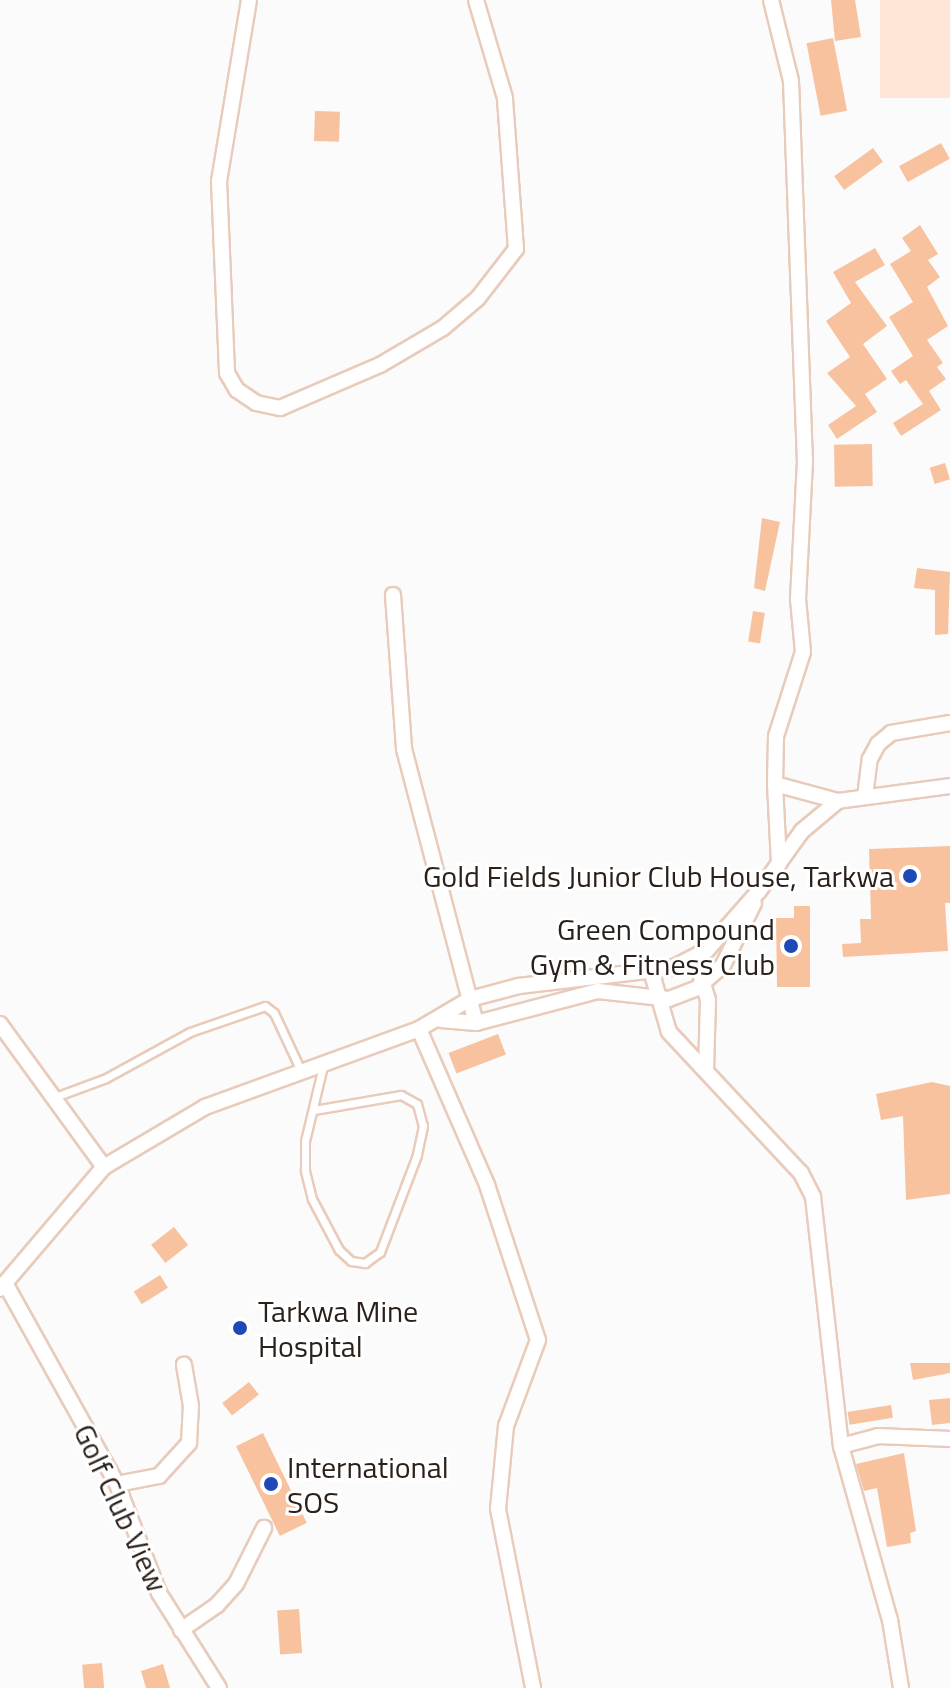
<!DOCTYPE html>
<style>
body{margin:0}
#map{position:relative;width:950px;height:1688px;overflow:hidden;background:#fbfbfb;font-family:"Titillium Web",sans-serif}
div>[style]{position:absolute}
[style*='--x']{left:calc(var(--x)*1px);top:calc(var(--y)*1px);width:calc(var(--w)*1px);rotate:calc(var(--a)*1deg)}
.green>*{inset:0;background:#fee5d5;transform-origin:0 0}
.building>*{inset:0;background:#f9c29e;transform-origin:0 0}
.roads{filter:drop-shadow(2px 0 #e8cbba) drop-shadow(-2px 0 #e8cbba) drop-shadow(0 2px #e8cbba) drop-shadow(0 -2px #e8cbba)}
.service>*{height:7px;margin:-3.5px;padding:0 3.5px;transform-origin:3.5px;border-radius:3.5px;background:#fff}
.minor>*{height:14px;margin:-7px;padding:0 7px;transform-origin:7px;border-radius:7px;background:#fff}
.dots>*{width:22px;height:22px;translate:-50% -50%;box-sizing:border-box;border:4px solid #fff;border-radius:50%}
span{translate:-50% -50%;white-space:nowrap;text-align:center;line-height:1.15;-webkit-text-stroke:6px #fff;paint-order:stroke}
.poi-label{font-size:30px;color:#2b211a}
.right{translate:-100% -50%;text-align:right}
.left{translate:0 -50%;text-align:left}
.street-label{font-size:30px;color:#2b211a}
</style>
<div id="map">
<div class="green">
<i style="left:880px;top:0;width:70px;height:98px"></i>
</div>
<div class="building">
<i style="clip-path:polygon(831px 0,855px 0,861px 37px,835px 41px)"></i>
<i style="left:833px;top:38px;width:74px;height:27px;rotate:79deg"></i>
<i style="left:315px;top:111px;width:25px;height:30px;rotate:2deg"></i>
<i style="left:941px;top:143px;width:18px;height:48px;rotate:61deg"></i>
<i style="left:873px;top:148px;width:17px;height:48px;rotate:54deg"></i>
<i style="clip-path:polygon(920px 225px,938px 254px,928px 260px,940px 277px,927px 287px,948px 326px,927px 340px,943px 363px,937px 367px,946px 379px,929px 391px,941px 410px,901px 436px,893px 423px,923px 404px,906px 380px,900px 384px,891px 371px,913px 356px,889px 317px,913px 302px,890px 264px,911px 251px,902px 238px)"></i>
<i style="clip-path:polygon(875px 248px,885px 265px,855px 282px,887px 326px,863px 344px,887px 379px,865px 394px,877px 412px,837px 439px,828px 425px,856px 406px,827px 373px,850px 357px,826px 321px,851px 303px,833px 272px)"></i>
<i style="left:872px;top:444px;width:42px;height:38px;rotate:89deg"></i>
<i style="left:945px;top:463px;width:17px;height:16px;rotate:73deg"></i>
<i style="clip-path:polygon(762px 518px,780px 522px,765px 591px,754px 588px)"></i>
<i style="clip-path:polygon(917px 568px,950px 572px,948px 634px,935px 635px,935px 590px,914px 588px)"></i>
<i style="left:753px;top:611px;width:12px;height:31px;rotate:9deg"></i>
<i style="clip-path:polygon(950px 846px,950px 903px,945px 903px,948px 951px,843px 957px,842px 944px,861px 943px,860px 919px,871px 919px,869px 849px)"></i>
<i style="clip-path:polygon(794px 906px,810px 906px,810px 987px,777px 987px,776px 918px,794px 918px)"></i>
<i style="left:498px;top:1034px;width:22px;height:53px;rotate:69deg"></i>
<i style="clip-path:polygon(932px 1082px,950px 1086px,950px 1194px,906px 1200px,903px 1116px,881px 1120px,876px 1094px)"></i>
<i style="left:174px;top:1227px;width:23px;height:29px;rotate:52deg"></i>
<i style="left:160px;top:1275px;width:15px;height:31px;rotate:58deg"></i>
<i style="clip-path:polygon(910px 1363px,950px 1363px,950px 1373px,913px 1380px)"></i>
<i style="left:249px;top:1382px;width:16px;height:34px;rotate:52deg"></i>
<i style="clip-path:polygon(950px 1398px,950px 1423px,932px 1425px,929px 1400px)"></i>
<i style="left:891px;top:1405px;width:13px;height:44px;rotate:81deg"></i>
<i style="left:263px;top:1433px;width:100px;height:30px;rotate:64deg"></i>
<i style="clip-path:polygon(904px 1453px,916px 1531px,910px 1533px,911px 1543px,887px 1547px,877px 1488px,864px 1491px,856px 1464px)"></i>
<i style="left:299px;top:1609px;width:44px;height:22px;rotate:86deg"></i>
<i style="left:102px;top:1663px;width:25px;height:20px;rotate:85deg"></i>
<i style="clip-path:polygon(163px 1664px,170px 1688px,146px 1688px,141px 1671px)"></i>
</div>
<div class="roads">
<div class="service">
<i style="--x:55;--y:1097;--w:54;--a:-20.4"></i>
<i style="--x:106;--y:1078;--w:96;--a:-28.7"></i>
<i style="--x:190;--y:1032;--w:79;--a:-19.1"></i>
<i style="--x:265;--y:1006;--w:11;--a:38"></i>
<i style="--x:274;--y:1013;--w:64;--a:65"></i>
<i style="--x:314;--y:1110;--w:88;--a:-9.8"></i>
<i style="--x:401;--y:1095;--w:18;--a:29"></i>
<i style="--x:417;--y:1104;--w:23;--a:75"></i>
<i style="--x:423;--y:1126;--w:30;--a:102"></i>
<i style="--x:417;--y:1155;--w:104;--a:110.9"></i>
<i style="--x:380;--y:1252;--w:19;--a:144"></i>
<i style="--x:365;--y:1263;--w:14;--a:-172"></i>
<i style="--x:351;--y:1261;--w:16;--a:-137"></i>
<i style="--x:339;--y:1250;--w:58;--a:-117.9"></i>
<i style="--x:312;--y:1199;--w:30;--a:-104"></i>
<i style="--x:305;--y:1170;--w:29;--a:-90"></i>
<i style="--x:305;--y:1141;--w:77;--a:-76.5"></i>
</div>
<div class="minor">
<i style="--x:249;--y:0;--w:183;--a:99.4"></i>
<i style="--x:219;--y:181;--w:192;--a:87.6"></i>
<i style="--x:227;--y:373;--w:20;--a:60"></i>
<i style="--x:237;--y:390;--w:23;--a:34"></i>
<i style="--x:256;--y:403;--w:25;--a:12"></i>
<i style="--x:280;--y:408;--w:109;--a:-23.3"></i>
<i style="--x:380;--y:365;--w:73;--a:-30.4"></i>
<i style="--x:443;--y:328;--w:46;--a:-40.6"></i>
<i style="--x:478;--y:298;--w:62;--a:-52.2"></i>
<i style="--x:516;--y:249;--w:151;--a:-94.2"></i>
<i style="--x:505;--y:98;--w:102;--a:-106.5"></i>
<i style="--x:771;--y:0;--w:83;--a:76.1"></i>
<i style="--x:791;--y:81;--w:380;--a:87.9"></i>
<i style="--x:805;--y:461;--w:138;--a:92.9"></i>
<i style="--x:798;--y:599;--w:53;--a:84.6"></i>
<i style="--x:803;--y:652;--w:88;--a:107.8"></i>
<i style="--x:776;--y:736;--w:48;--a:91.2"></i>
<i style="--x:775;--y:784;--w:65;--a:15.1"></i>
<i style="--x:393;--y:595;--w:154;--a:85.9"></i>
<i style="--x:404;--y:749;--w:283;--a:75.3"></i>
<i style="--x:775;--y:784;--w:80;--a:87.1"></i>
<i style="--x:865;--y:797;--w:38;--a:-83"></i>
<i style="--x:870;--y:759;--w:17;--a:-62"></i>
<i style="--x:878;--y:744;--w:17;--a:-40"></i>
<i style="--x:891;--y:733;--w:60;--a:-9.6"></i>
<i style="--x:695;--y:957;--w:45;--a:73.2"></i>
<i style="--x:708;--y:1000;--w:70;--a:91.6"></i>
<i style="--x:652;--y:974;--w:60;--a:73.7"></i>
<i style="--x:669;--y:1032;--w:193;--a:46.9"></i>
<i style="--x:801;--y:1173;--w:27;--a:63"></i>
<i style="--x:813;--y:1197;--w:251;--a:83.6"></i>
<i style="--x:841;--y:1446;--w:181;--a:74.3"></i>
<i style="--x:890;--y:1620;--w:69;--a:80.8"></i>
<i style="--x:441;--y:1020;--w:35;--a:5"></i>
<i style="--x:476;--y:1023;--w:126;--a:-14.7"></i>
<i style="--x:598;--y:991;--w:71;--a:6.4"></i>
<i style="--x:669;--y:999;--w:30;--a:-21"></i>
<i style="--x:697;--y:988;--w:35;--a:-41"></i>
<i style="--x:723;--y:965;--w:69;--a:-63.4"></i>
<i style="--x:0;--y:1024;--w:177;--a:54"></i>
<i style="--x:419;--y:1029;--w:170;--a:66.4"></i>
<i style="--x:487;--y:1185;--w:163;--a:71.8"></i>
<i style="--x:538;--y:1340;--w:92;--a:110.4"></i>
<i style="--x:506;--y:1426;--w:83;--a:95.5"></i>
<i style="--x:498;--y:1509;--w:182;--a:78.9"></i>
<i style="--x:5;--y:1283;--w:230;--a:60.9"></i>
<i style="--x:117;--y:1484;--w:117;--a:68.9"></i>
<i style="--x:159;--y:1593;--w:112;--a:57.7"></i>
<i style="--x:0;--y:1289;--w:160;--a:-49.6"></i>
<i style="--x:104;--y:1167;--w:117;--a:-30.7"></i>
<i style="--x:205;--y:1107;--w:228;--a:-20"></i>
<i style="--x:419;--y:1029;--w:59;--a:-30.5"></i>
<i style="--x:470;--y:999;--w:51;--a:-14.9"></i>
<i style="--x:519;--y:986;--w:154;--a:-6.7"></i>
<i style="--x:672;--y:968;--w:39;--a:-27"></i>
<i style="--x:707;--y:950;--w:79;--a:-48.6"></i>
<i style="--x:759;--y:891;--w:74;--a:-54.4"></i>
<i style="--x:802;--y:831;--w:47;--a:-39.8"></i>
<i style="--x:838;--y:801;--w:113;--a:-7.6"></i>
<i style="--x:841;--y:1446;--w:38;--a:-15"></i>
<i style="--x:878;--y:1436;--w:72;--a:2.4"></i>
<i style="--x:117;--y:1484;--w:43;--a:-10.8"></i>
<i style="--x:159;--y:1476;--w:45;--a:-47.7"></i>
<i style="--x:189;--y:1443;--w:37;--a:-87"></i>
<i style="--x:191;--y:1406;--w:42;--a:-99.7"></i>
<i style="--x:181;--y:1630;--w:44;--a:-34.8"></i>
<i style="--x:217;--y:1605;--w:28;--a:-48"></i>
<i style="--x:236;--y:1584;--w:63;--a:-63.4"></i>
</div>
</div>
<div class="dots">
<i style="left:910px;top:876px;background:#1e4ab8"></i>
<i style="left:791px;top:946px;background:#1e4ab8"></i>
<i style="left:240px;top:1328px;background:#1e4ab8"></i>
<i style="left:271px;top:1484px;background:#1e4ab8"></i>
</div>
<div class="poi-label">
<span class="right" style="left:894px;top:876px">Gold Fields Junior Club House, Tarkwa</span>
<span class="right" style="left:775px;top:946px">Green Compound<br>Gym &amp; Fitness Club</span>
<span class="left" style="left:258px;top:1328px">Tarkwa Mine<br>Hospital</span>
<span class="left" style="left:287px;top:1484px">International<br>SOS</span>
</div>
<div class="street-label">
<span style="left:121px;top:1508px;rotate:65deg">Golf Club View</span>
</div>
</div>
